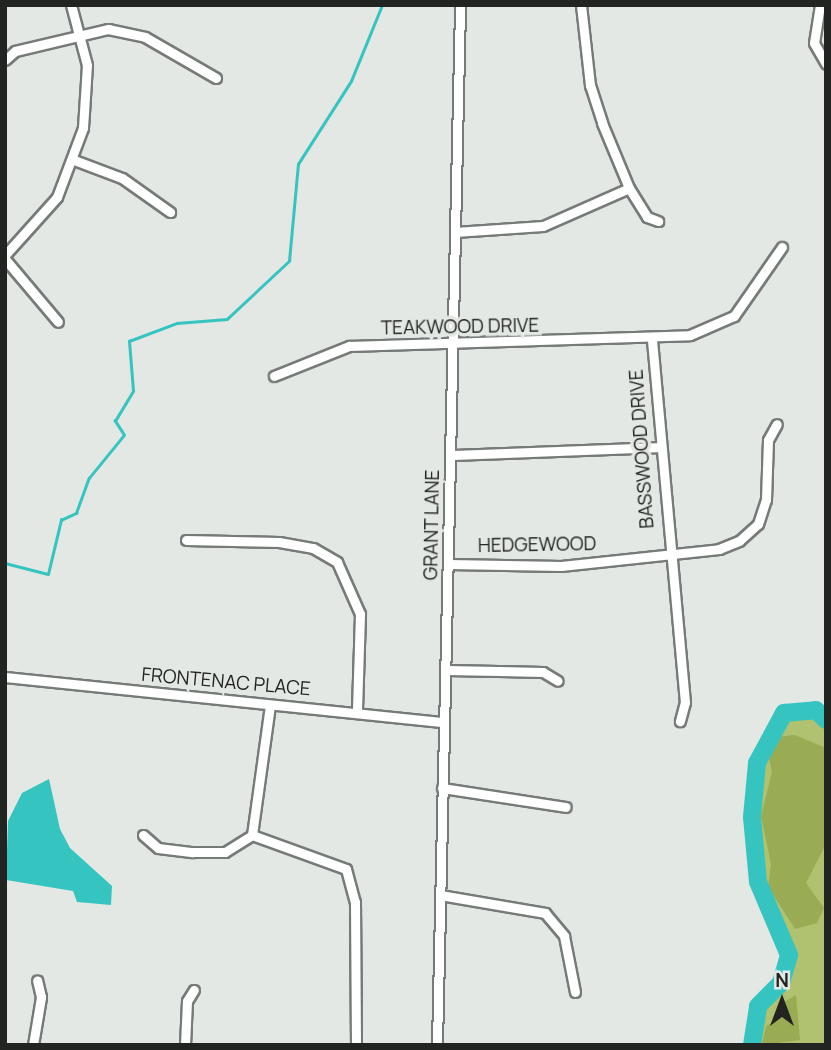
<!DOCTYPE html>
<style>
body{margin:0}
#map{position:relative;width:831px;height:1050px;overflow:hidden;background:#e3e8e4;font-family:Manrope,sans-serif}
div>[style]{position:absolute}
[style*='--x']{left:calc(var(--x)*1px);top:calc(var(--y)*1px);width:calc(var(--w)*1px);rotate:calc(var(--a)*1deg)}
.green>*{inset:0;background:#b0c270}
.forest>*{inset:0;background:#99ac53}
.water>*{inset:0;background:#36c4c1}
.stream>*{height:2.5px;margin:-1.25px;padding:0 1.25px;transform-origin:1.25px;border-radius:1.25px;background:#36c4c1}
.river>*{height:18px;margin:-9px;padding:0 9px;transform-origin:9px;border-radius:9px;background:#36c4c1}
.roads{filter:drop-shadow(2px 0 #767b78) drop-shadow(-2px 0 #767b78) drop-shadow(0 2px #767b78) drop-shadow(0 -2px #767b78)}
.minor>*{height:9px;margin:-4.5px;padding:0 4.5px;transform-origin:4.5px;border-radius:4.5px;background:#fff}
span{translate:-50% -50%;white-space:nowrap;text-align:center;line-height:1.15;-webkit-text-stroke:7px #e3e8e4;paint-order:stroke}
.street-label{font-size:19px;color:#222422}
.frame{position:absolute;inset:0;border:7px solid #222422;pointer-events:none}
.north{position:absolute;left:747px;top:966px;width:70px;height:70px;-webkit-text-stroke:5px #e3e8e4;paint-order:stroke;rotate:0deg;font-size:19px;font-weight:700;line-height:28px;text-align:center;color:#222422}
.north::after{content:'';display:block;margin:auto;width:24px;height:32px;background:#222422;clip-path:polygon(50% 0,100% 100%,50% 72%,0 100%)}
</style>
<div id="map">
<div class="green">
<i style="clip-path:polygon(816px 710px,826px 720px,826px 1045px,754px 1045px,758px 1006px,781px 983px,789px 955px,758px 882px,752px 817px,757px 763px,784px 713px)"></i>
</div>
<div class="forest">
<i style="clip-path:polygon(795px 735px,826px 748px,826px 844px,806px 883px,824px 908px,817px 923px,795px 929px,768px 887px,771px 864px,761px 816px,772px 772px,768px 753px,777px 737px)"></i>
<i style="clip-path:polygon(796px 995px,800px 1040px,762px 1045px,766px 1026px,782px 1017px,781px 1004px)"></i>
</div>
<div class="water">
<i style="clip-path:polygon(49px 779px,60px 829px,70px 848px,112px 886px,111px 905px,77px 902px,73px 891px,6px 880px,8px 821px,22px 793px)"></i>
</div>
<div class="stream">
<i style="--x:5;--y:563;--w:44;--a:14.3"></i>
<i style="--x:48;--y:574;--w:56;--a:-76.5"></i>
<i style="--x:61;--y:520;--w:17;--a:-25"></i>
<i style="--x:76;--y:513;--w:37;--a:-70"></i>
<i style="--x:89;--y:478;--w:55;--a:-50.9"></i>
<i style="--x:124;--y:435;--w:17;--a:-123"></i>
<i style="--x:115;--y:421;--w:35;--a:-59"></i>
<i style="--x:133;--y:391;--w:50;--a:-94.6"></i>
<i style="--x:129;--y:341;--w:51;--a:-20.6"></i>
<i style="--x:177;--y:323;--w:50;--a:-4.6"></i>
<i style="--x:227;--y:319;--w:85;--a:-43.1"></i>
<i style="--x:289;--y:261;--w:97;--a:-84.7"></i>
<i style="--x:298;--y:164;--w:98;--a:-57.4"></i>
<i style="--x:351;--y:81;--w:82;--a:-67.8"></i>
</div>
<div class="river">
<i style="--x:752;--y:1045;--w:39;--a:-81"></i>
<i style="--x:758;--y:1006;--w:33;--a:-45"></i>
<i style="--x:781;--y:983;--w:29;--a:-74"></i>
<i style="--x:789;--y:955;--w:79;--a:-113"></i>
<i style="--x:758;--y:882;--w:65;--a:-95.3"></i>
<i style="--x:752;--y:817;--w:54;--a:-84.7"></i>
<i style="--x:757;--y:763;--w:57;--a:-61.6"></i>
<i style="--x:784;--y:713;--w:32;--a:-5"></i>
<i style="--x:816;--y:710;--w:14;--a:45"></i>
</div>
<div class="roads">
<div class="minor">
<i style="--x:581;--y:5;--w:81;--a:83.6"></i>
<i style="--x:590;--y:85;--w:40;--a:72"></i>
<i style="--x:602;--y:123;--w:70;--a:67.4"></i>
<i style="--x:629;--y:188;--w:34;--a:58"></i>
<i style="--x:647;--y:217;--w:12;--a:20"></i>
<i style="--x:820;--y:5;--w:38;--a:99"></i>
<i style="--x:814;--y:43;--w:24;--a:60"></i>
<i style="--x:5;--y:60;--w:13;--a:-42"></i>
<i style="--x:15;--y:51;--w:96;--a:-13.3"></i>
<i style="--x:108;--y:29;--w:38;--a:12"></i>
<i style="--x:145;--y:37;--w:82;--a:30"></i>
<i style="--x:74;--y:160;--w:51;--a:20.6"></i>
<i style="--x:122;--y:178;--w:59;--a:35.3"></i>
<i style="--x:455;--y:232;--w:88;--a:-3.9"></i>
<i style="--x:543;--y:226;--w:94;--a:-23.8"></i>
<i style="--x:5;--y:255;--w:78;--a:-48.1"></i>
<i style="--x:57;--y:197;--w:74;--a:-69.4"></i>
<i style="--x:83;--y:128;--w:63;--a:-86.4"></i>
<i style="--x:87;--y:65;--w:62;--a:-104.9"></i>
<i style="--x:5;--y:259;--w:82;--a:49.9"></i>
<i style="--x:652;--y:340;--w:364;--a:84.8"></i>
<i style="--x:685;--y:702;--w:20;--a:105"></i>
<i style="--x:274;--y:376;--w:81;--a:-21.8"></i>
<i style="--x:349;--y:346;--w:341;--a:-1.8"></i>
<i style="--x:690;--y:335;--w:48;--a:-23.4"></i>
<i style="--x:734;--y:316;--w:84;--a:-55.2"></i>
<i style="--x:451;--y:455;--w:207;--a:-2.2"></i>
<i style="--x:186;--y:540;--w:93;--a:1.2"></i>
<i style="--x:279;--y:542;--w:35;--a:10"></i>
<i style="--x:313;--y:548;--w:28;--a:30"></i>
<i style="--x:337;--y:562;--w:57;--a:66.1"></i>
<i style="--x:360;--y:614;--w:97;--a:91.8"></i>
<i style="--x:449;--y:564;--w:112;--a:1"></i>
<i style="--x:561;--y:566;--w:159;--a:-6.1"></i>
<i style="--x:719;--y:549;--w:22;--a:-22"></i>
<i style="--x:739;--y:541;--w:25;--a:-42"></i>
<i style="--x:758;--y:524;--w:25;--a:-72"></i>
<i style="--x:766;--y:500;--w:60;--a:-88.1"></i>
<i style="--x:768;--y:440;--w:18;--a:-61"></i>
<i style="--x:446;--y:670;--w:97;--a:1.2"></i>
<i style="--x:543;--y:672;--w:17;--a:31"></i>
<i style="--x:5;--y:677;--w:441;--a:5.9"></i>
<i style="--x:442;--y:788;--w:125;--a:8.7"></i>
<i style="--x:143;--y:835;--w:20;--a:41"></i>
<i style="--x:158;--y:848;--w:35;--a:7"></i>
<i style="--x:193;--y:852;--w:32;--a:0"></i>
<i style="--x:225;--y:852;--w:32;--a:-32"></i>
<i style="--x:252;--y:835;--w:131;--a:-82.1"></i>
<i style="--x:252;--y:835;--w:100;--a:19.9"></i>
<i style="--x:346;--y:869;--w:34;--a:75"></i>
<i style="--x:355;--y:902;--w:143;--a:89.6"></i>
<i style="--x:440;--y:895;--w:107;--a:9.7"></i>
<i style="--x:545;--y:913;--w:30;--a:50"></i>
<i style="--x:564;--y:936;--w:57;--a:78.9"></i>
<i style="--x:33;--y:1045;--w:49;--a:-80.5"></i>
<i style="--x:41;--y:997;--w:17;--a:-103"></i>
<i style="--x:185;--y:1045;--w:44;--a:-87.4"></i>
<i style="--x:187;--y:1001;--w:13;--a:-58"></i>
<i style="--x:437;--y:1045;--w:1040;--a:-88.73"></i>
</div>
</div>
<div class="street-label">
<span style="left:460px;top:327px;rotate:-1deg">TEAKWOOD DRIVE</span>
<span style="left:642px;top:449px;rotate:-94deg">BASSWOOD DRIVE</span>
<span style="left:432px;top:525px;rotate:-89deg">GRANT LANE</span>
<span style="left:537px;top:545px;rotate:-1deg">HEDGEWOOD</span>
<span style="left:226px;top:682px;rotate:5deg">FRONTENAC PLACE</span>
</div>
<div class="frame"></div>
<div class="north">N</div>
</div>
